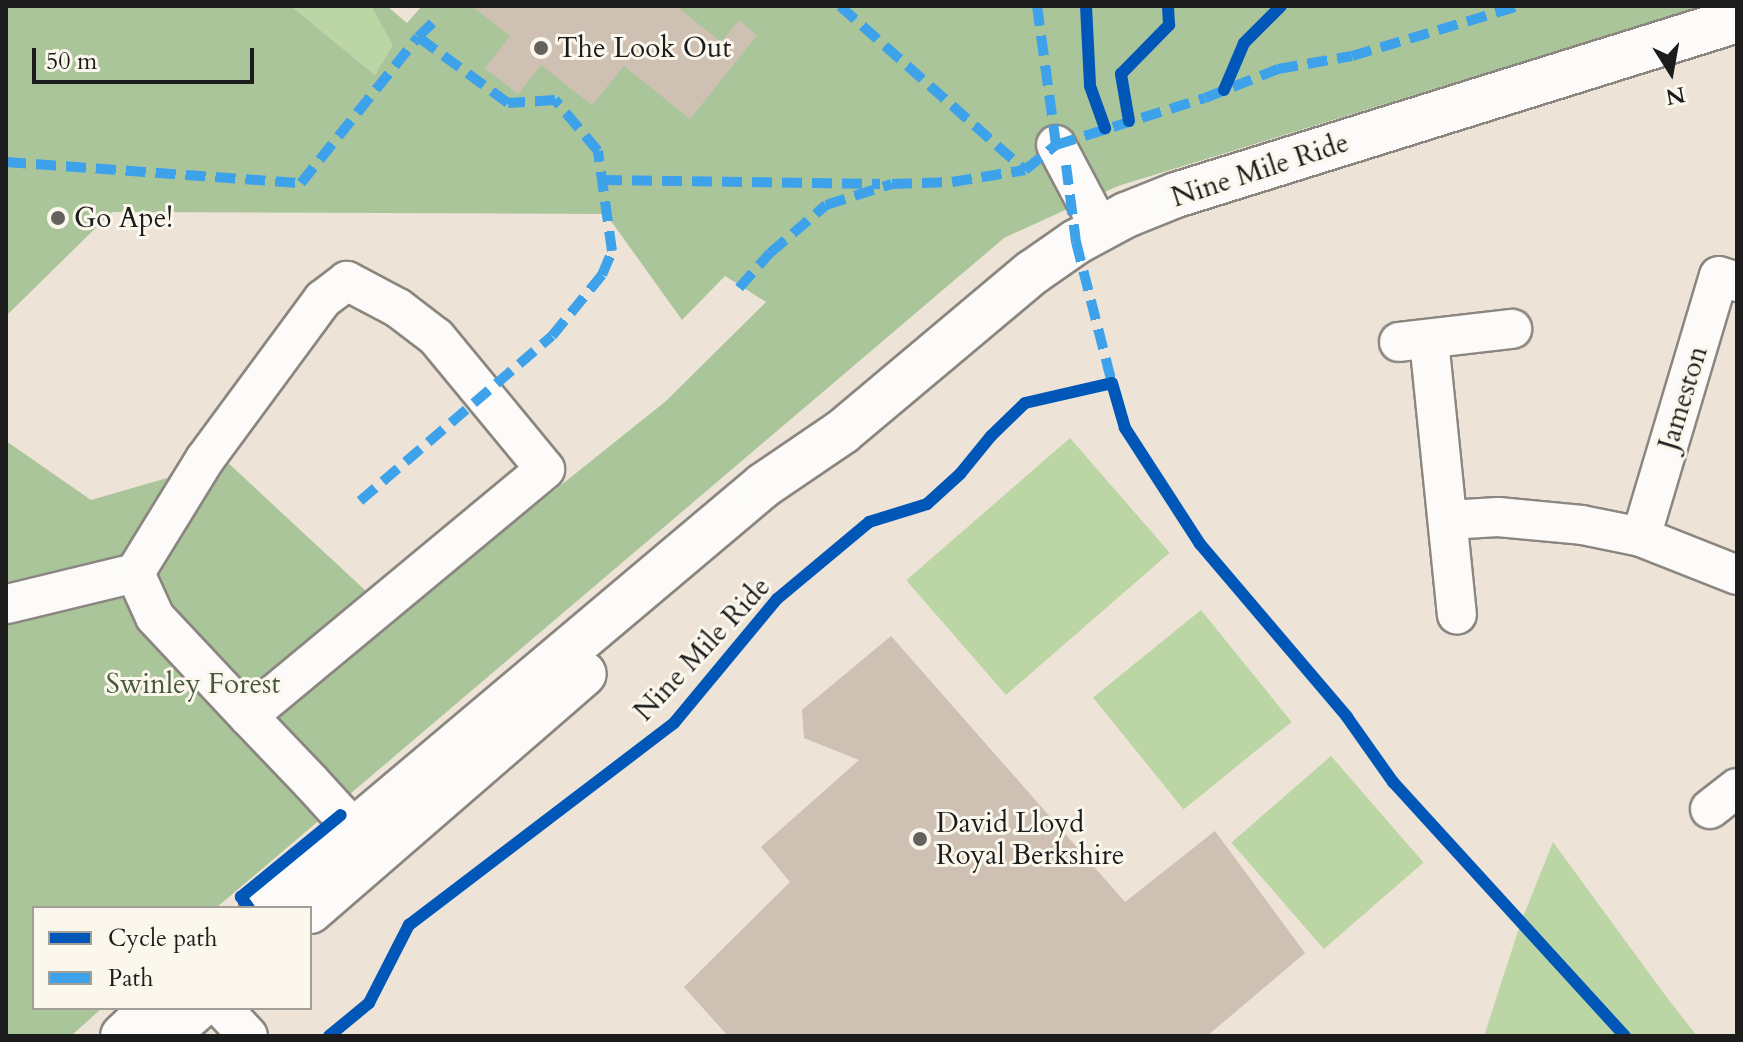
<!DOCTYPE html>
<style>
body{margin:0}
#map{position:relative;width:1743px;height:1042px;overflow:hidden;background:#ede4d7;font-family:Cardo,serif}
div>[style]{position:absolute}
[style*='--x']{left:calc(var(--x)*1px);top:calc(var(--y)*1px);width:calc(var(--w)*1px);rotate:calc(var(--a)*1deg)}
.green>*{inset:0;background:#bbd5a4;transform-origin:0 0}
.forest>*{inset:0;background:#abc59b}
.building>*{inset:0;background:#cec0b2}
.roads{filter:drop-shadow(2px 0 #8b8680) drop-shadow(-2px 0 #8b8680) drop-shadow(0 2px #8b8680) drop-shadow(0 -2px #8b8680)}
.minor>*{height:38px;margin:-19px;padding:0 19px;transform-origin:19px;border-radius:19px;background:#fcfbf9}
.major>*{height:44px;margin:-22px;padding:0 22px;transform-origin:22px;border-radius:22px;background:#fcfbf9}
.quiet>*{height:10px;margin-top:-5px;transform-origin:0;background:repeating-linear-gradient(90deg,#3da2ea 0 20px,transparent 0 30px)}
.cycleway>*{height:12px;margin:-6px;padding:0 6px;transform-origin:6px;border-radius:6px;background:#0057b8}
.dots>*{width:22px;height:22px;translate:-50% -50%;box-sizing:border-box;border:4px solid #fbf7ec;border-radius:50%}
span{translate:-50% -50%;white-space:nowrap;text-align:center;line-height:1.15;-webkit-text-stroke:6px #fbf7ec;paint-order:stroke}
.poi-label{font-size:28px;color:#1c1c1c}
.left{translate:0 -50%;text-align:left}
.street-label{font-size:28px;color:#1c1c1c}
.park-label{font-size:28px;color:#45583d}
.frame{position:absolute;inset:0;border:8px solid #1c1c1c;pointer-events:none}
.legend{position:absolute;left:32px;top:906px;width:280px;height:104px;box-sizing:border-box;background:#fbf7ec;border:2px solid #a29f99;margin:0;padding:10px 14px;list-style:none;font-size:24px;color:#1c1c1c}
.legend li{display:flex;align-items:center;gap:16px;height:40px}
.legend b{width:40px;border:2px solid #a29f99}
.north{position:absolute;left:1631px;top:32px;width:80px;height:80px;-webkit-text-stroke:6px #fbf7ec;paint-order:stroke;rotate:169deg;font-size:22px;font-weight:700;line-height:32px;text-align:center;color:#1c1c1c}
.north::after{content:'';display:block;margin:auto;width:28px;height:36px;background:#1c1c1c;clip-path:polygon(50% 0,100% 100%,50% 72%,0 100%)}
.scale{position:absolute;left:32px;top:48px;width:222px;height:36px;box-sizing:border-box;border:4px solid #1c1c1c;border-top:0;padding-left:10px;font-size:24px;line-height:28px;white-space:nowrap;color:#1c1c1c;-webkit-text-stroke:6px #fbf7ec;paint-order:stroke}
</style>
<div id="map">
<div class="green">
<i style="clip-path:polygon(291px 6px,371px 6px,394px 45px,375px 75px)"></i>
<i style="left:1070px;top:438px;width:152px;height:217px;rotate:49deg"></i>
<i style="left:1201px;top:610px;width:144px;height:139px;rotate:51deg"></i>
<i style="left:1331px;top:756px;width:141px;height:132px;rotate:49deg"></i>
<i style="clip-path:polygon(1553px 842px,1662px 991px,1697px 1036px,1484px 1036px,1521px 922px)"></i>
</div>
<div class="forest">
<i style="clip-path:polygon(6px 6px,291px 6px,375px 75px,393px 45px,371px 6px,387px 6px,407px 23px,422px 6px,1704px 6px,1118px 186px,1004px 238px,216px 908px,34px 908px,34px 1008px,102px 1008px,71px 1036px,6px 1036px,6px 441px,91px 500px,226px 461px,395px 618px,666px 401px,766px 302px,725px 276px,682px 320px,606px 214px,112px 212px,6px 316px)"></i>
</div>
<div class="building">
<i style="clip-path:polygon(472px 6px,676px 6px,721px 42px,739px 20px,757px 35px,690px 119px,624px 66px,592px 105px,541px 65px,518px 94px,485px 68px,510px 36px)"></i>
<i style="clip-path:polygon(891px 636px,1125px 902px,1215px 831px,1305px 953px,1207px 1036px,728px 1036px,684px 987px,790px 882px,761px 847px,859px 760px,804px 738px,802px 710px)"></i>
</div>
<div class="roads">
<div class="minor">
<i style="--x:1056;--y:145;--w:94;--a:62.1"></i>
<i style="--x:1429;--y:340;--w:276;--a:84.2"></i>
<i style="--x:1399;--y:342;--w:114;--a:-6.6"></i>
<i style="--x:1448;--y:520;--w:50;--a:-3.4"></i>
<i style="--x:1498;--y:517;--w:84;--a:5.4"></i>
<i style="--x:1582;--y:525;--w:60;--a:11.5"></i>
<i style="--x:1641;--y:537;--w:103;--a:21.6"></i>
<i style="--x:1641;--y:537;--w:272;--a:-73.4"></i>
<i style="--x:1719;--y:276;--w:19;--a:18"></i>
<i style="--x:7;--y:604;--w:132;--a:-13.6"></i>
<i style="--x:248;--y:716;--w:386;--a:-39.7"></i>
<i style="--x:545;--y:469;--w:171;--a:-129.5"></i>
<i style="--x:436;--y:337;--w:48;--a:-142.7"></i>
<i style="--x:398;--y:308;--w:58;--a:-152.1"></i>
<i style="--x:347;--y:281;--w:30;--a:143"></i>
<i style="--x:323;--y:299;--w:199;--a:126.4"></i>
<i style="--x:205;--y:459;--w:134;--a:121.6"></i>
<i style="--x:135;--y:573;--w:48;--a:65.6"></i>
<i style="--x:155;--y:617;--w:136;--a:46.8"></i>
<i style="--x:248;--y:716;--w:91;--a:46.3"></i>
<i style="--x:311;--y:782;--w:45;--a:47.7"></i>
<i style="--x:341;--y:815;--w:50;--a:45.8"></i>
<i style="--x:1710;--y:809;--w:34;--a:-38"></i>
<i style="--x:222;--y:1008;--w:38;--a:47"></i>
</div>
<div class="major">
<i style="--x:262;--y:908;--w:656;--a:-40.12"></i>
<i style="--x:764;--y:485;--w:94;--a:-34.2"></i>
<i style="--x:842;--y:432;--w:249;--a:-40"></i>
<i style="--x:1033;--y:272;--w:52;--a:-34.9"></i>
<i style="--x:1076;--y:242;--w:57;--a:-28.4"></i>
<i style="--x:1126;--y:215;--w:54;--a:-21.8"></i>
<i style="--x:1176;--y:195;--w:588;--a:-17.32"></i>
<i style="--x:310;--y:911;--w:362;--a:-40.9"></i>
<i style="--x:123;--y:1036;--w:41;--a:-43"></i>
<i style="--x:165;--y:1036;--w:43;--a:-41.2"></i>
</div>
</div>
<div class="quiet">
<i style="--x:840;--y:6;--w:247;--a:41.6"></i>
<i style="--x:1037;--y:6;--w:140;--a:82.2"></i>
<i style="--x:6;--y:162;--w:296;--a:4.1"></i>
<i style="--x:301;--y:183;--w:187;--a:-51.3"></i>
<i style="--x:418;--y:37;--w:30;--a:-44"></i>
<i style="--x:1066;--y:165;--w:78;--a:82.6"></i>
<i style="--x:1076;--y:242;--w:146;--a:75.7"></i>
<i style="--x:602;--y:180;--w:278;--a:0.8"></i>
<i style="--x:739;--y:288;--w:47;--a:-48.5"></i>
<i style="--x:770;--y:253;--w:74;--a:-40.6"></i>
<i style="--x:826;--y:205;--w:69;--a:-17.7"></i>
<i style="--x:892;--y:184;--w:60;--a:-1.9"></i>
<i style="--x:952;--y:182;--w:74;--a:-9.3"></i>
<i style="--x:1025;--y:170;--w:40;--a:-39"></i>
<i style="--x:1056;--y:145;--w:156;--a:-17.5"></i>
<i style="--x:1205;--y:98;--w:79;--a:-21.7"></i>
<i style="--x:1278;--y:69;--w:75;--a:-10"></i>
<i style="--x:1352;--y:56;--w:174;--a:-16.7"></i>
<i style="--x:360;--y:501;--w:253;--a:-40.7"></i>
<i style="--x:552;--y:336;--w:79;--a:-50.7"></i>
<i style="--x:602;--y:275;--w:26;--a:-67"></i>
<i style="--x:612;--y:251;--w:101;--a:-98"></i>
<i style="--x:598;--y:151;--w:67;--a:-130.1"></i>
<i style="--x:555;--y:100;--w:47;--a:176.3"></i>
<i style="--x:508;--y:103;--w:112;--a:-143.7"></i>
</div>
<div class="cycleway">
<i style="--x:1086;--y:6;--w:80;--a:87.1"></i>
<i style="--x:1090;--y:86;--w:45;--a:70.3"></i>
<i style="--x:1224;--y:90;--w:51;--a:-66.9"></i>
<i style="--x:1244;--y:43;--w:52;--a:-45"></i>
<i style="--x:1129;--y:121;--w:48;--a:-99.7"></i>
<i style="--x:1121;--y:74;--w:69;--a:-45.6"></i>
<i style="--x:1169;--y:25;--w:19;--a:-93"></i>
<i style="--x:249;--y:908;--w:14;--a:-126"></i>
<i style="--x:241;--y:897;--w:129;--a:-39.4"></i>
<i style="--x:329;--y:1036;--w:52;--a:-39.5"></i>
<i style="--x:369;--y:1003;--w:88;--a:-62.9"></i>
<i style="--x:409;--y:925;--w:333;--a:-37.3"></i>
<i style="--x:674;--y:723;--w:161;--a:-50.3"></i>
<i style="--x:777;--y:599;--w:120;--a:-39.9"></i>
<i style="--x:869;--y:522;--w:61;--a:-17.2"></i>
<i style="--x:927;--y:504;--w:45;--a:-42.3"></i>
<i style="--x:960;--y:474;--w:49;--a:-50.8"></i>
<i style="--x:991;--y:436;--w:47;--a:-44.1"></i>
<i style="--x:1025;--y:403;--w:89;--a:-12.9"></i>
<i style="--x:1112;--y:383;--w:47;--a:73.9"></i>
<i style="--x:1125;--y:428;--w:138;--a:57.1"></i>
<i style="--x:1200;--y:544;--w:227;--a:49.6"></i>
<i style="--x:1347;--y:717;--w:80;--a:54.7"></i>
<i style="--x:1393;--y:782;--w:344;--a:47.6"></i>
</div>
<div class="dots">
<i style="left:541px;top:48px;background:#65625d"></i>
<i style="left:58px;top:218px;background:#65625d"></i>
<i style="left:920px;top:839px;background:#65625d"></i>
</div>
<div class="poi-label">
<span class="left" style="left:557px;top:48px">The Look Out</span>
<span class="left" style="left:74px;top:218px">Go Ape!</span>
<span class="left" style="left:936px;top:839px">David Lloyd<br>Royal Berkshire</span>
</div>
<div class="street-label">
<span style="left:1260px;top:170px;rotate:-18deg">Nine Mile Ride</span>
<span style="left:1683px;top:398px;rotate:-73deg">Jameston</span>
<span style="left:702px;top:649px;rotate:-47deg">Nine Mile Ride</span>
</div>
<div class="park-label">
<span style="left:193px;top:684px">Swinley Forest</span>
</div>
<div class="frame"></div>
<ul class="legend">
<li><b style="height:10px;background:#0057b8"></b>Cycle path</li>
<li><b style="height:10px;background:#3da2ea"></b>Path</li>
</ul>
<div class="north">N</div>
<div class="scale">50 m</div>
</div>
